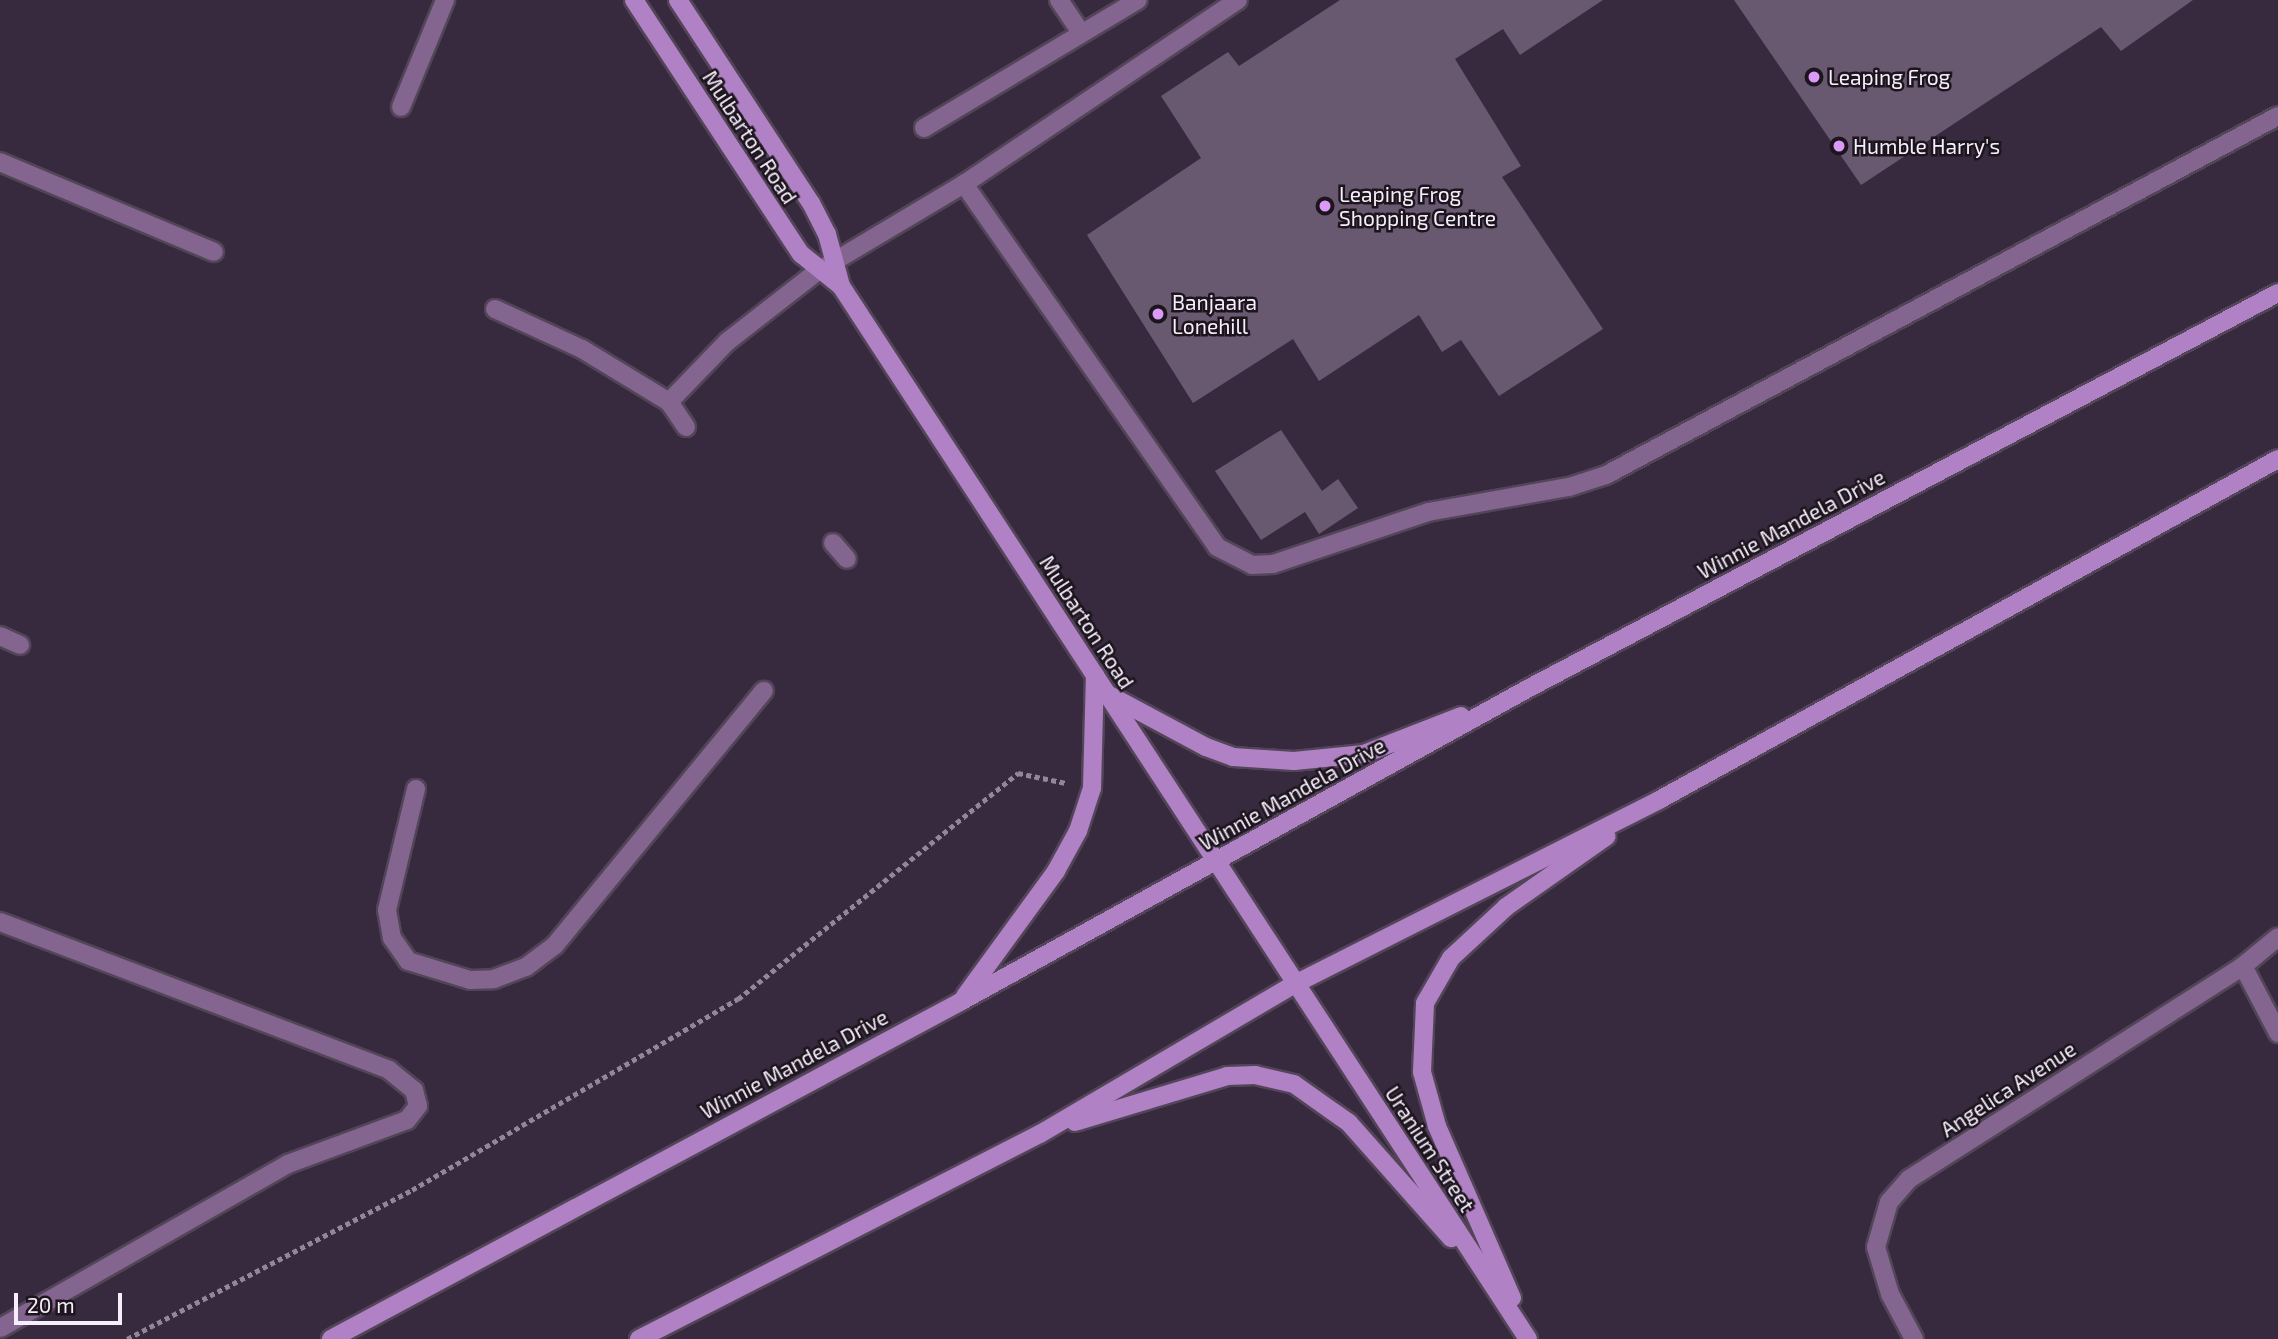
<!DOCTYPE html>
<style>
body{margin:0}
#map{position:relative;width:2278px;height:1339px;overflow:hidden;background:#382a3e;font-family:"Exo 2",sans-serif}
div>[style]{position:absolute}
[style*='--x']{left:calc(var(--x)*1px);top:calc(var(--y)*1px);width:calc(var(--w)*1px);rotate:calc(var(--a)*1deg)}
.building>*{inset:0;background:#695970}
.path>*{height:4.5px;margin-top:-2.25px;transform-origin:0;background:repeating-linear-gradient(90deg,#928697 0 5px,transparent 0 8.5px)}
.roads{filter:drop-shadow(2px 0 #534558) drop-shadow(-2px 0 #534558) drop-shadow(0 2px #534558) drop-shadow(0 -2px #534558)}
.lane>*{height:18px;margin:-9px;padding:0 9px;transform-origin:9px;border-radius:9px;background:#836590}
.street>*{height:18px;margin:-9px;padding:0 9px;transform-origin:9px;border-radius:9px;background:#836590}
.secondary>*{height:18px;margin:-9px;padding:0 9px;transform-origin:9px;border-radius:9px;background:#b181c6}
.dots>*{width:19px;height:19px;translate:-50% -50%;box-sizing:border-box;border:4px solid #1c151e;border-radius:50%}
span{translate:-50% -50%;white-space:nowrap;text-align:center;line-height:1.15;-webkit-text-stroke:5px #1c151e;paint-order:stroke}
.poi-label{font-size:21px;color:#f7eefb}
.left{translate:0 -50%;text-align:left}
.street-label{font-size:21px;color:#f7eefb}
.scale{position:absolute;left:14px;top:1293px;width:108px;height:32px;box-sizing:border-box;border:4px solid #f7eefb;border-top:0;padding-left:9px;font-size:21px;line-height:24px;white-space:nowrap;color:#f7eefb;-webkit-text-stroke:5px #1c151e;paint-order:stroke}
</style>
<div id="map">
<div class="building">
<i style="clip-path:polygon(1340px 0,1603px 0,1520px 55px,1503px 29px,1455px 59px,1521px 166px,1502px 177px,1603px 329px,1499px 396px,1461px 340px,1442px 352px,1419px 315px,1319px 381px,1293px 339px,1193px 403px,1087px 235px,1201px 158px,1161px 96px,1228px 52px,1239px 66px)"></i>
<i style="clip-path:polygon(1734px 0,2193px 0,2121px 51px,2101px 27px,1861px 185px)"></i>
<i style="clip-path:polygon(1281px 430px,1322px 491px,1338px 479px,1358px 508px,1319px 534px,1305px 512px,1261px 540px,1215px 471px)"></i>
</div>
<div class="path">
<i style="--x:127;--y:1339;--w:322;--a:-27.6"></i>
<i style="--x:412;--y:1190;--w:378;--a:-30.4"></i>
<i style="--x:738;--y:999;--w:360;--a:-38.9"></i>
<i style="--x:1018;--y:773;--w:49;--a:11.8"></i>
</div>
<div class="roads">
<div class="lane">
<i style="--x:964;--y:184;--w:442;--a:55.1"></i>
<i style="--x:1217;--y:547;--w:39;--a:27"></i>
<i style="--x:1252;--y:565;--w:21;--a:-3"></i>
<i style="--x:1273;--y:564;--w:163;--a:-18.5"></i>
<i style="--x:1428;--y:512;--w:143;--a:-10.1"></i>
<i style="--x:1569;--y:487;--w:39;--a:-18"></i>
<i style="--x:1606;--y:475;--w:762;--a:-28.11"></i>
<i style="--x:495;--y:309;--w:96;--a:24.7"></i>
<i style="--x:582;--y:349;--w:102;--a:31.3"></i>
<i style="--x:686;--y:427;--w:30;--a:-124"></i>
<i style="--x:669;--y:402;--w:85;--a:-46"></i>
<i style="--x:728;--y:341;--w:114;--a:-37.9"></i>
<i style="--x:818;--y:271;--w:170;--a:-30.8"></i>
<i style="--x:964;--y:184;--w:330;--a:-33.9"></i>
<i style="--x:833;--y:543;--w:21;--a:49"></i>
<i style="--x:416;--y:789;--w:124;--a:103.5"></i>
<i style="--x:387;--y:910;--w:28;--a:80"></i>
<i style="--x:392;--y:938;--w:28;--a:55"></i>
<i style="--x:408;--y:961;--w:65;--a:17"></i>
<i style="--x:470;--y:980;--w:24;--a:-2"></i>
<i style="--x:494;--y:979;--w:34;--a:-21"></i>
<i style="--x:526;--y:967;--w:36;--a:-37"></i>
<i style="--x:555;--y:945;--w:329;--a:-50.6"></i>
</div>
<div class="street">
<i style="--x:1059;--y:0;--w:40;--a:56"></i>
<i style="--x:401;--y:107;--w:116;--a:-67.6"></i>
<i style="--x:924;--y:128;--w:249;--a:-30.9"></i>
<i style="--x:0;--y:162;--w:232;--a:22.8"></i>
<i style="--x:0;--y:636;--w:22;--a:24"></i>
<i style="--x:0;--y:922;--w:416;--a:20.8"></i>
<i style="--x:389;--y:1070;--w:32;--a:39"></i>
<i style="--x:414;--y:1090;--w:16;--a:76"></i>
<i style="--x:418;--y:1106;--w:18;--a:128"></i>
<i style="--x:407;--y:1120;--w:127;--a:159.7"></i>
<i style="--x:288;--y:1164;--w:331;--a:150.3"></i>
<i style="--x:2243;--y:966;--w:76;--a:62.4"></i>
<i style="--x:1914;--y:1339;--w:51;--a:-118.1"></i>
<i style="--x:1890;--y:1294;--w:49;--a:-106.6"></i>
<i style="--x:1876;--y:1247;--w:47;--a:-73.9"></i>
<i style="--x:1889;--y:1202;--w:30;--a:-49"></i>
<i style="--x:1909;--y:1179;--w:396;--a:-32.5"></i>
<i style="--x:2243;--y:966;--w:45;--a:-39.6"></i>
</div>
<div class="secondary">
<i style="--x:634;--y:0;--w:304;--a:56.7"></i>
<i style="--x:801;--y:254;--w:51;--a:38.7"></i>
<i style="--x:678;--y:0;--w:243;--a:56.8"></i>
<i style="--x:811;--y:203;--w:35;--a:63"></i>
<i style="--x:827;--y:234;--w:54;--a:74.9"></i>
<i style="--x:841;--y:286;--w:1257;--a:56.88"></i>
<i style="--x:1109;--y:695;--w:110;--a:28.2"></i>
<i style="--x:1206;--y:747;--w:29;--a:20"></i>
<i style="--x:1233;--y:757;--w:61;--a:3.8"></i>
<i style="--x:1294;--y:761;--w:70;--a:-5.7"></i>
<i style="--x:1364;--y:754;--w:104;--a:-21.4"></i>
<i style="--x:965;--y:996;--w:155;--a:-53.9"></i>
<i style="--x:1056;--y:871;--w:46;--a:-61.2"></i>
<i style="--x:1078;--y:831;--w:45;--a:-72"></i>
<i style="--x:1092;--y:788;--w:113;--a:-88.5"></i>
<i style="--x:1075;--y:1122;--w:159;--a:-16.8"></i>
<i style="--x:1227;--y:1076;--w:28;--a:-2"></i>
<i style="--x:1255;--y:1075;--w:40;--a:13"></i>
<i style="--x:1294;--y:1084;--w:67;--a:35.3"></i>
<i style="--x:1349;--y:1123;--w:154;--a:48.4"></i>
<i style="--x:1512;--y:1298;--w:188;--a:-113.6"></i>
<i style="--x:1437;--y:1126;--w:56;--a:-105.5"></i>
<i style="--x:1422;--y:1072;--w:69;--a:-87.5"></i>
<i style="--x:1425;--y:1003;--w:52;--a:-60"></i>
<i style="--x:1451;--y:958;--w:75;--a:-42.8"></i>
<i style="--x:1506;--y:907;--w:123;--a:-35.1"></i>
<i style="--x:331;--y:1339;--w:714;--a:-28.18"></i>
<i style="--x:960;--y:1002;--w:650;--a:-28.89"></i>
<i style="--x:1529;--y:688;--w:847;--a:-27.81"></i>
<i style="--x:639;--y:1339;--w:450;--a:-27.1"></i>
<i style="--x:1040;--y:1134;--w:296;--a:-30.5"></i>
<i style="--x:1295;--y:984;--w:408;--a:-26.8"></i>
<i style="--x:1659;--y:800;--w:707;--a:-28.85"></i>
</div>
</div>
<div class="dots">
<i style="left:1814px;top:77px;background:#da9af6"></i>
<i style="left:1839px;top:146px;background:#da9af6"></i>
<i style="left:1325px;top:206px;background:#da9af6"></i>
<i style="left:1158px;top:314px;background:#da9af6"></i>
</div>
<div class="poi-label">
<span class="left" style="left:1828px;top:77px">Leaping Frog</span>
<span class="left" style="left:1853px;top:146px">Humble Harry's</span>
<span class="left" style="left:1339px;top:206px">Leaping Frog<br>Shopping Centre</span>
<span class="left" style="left:1172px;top:314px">Banjaara<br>Lonehill</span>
</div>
<div class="street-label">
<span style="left:750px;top:137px;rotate:57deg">Mulbarton Road</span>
<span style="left:1791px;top:524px;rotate:-28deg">Winnie Mandela Drive</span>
<span style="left:1087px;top:622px;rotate:57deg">Mulbarton Road</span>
<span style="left:1292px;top:794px;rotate:-29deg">Winnie Mandela Drive</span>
<span style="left:794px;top:1064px;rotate:-28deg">Winnie Mandela Drive</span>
<span style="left:2008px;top:1089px;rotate:-33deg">Angelica Avenue</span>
<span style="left:1430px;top:1149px;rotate:57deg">Uranium Street</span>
</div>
<div class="scale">20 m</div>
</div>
